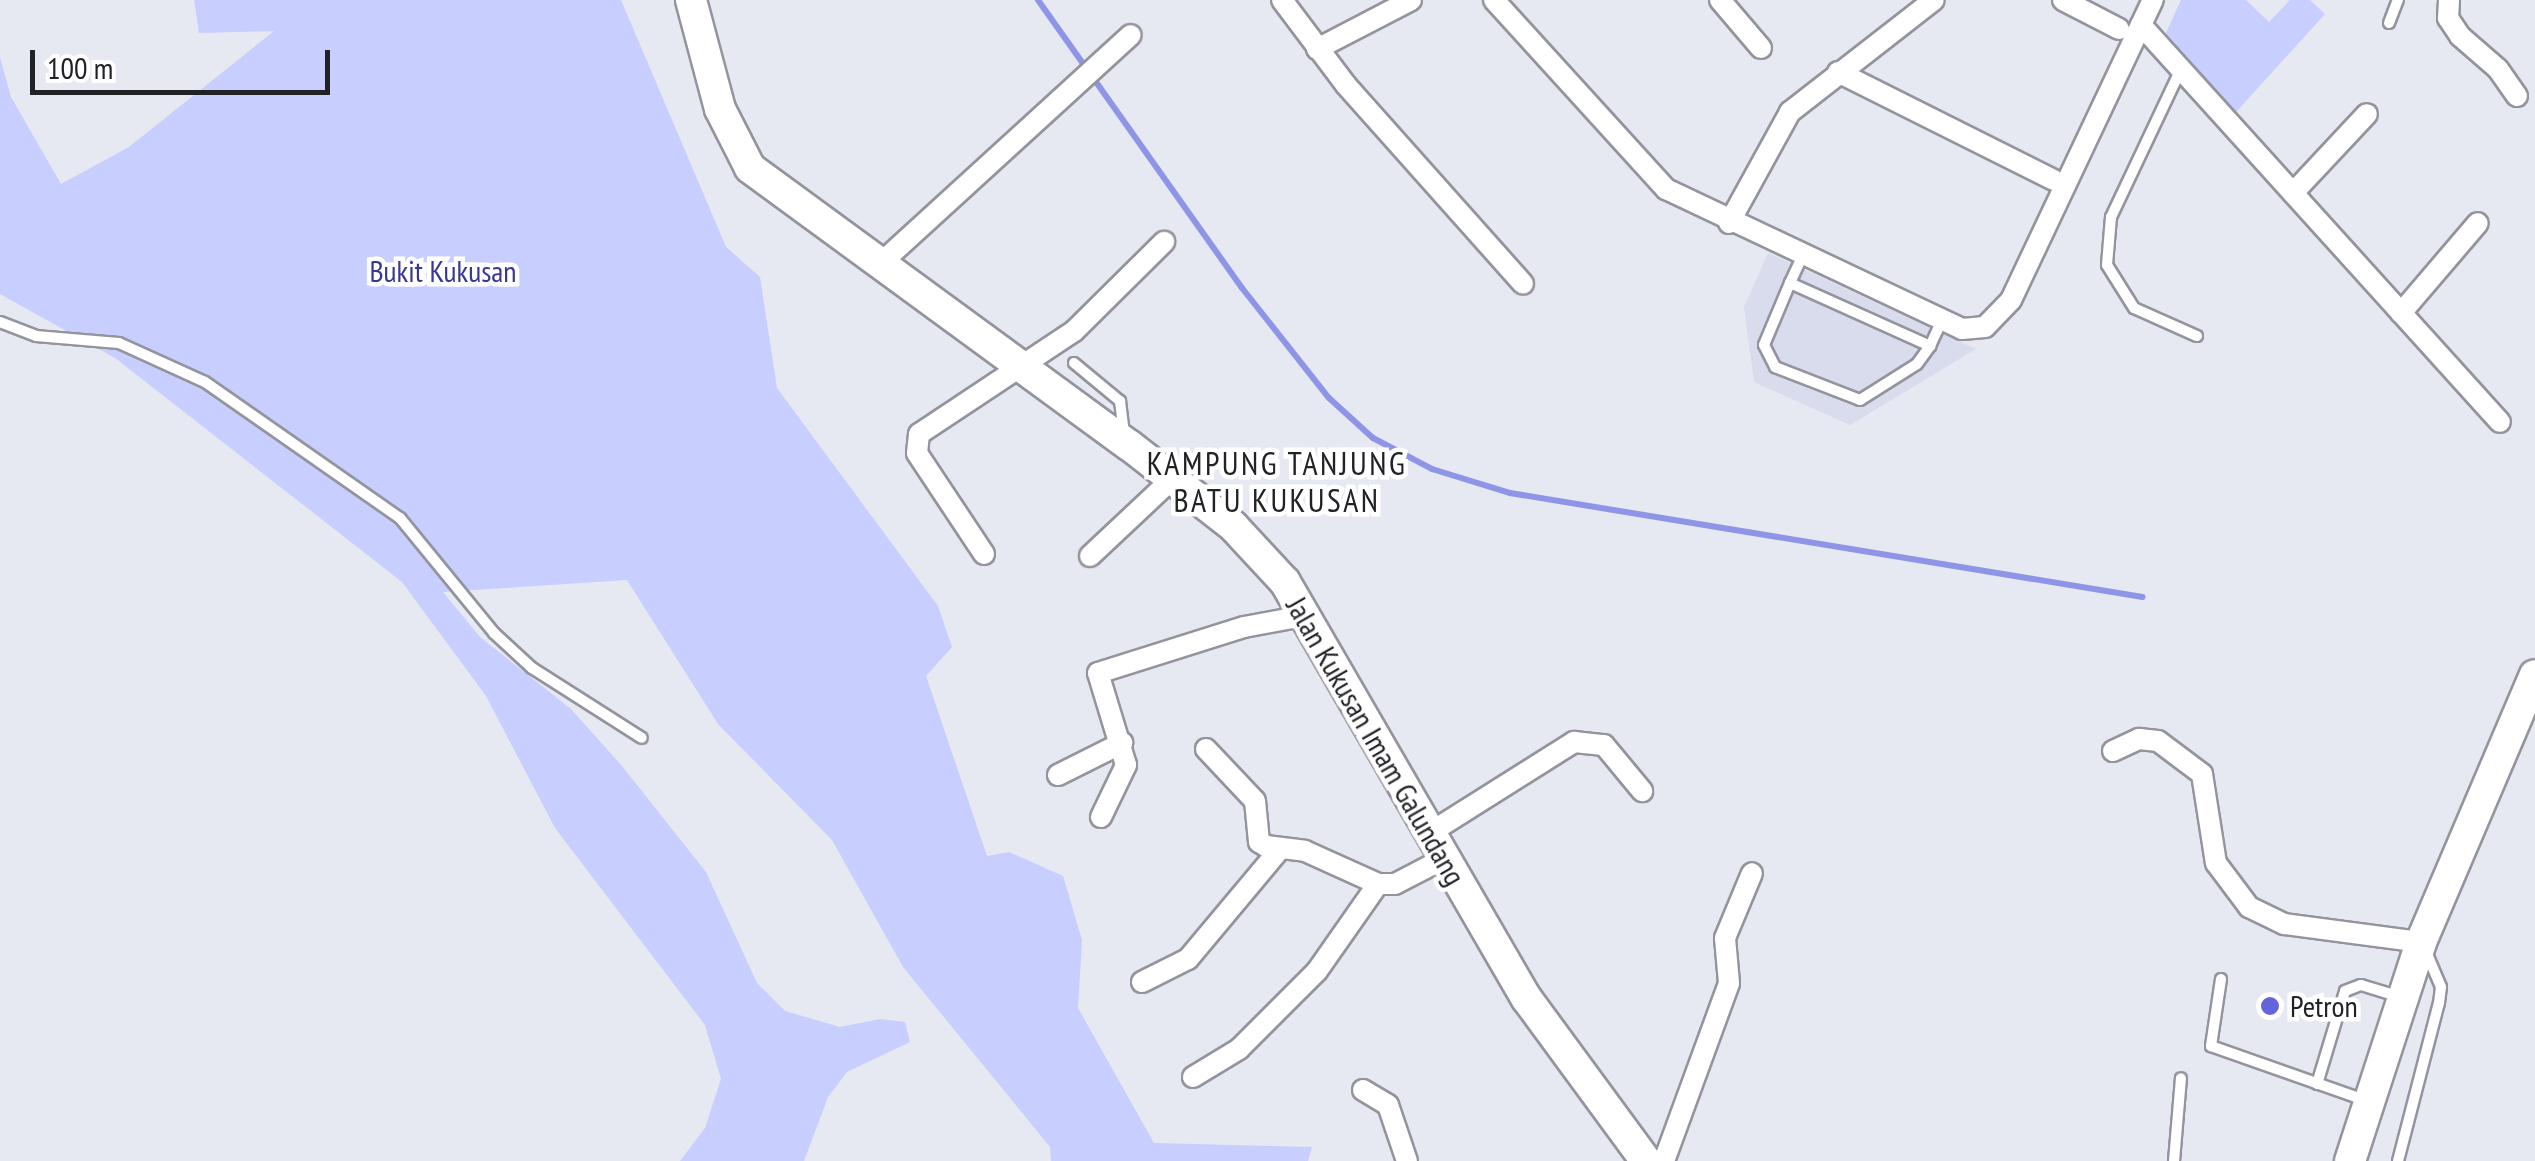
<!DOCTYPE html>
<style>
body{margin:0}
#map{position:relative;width:2535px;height:1161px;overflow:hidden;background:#e6e8f2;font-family:"PT Sans Narrow",sans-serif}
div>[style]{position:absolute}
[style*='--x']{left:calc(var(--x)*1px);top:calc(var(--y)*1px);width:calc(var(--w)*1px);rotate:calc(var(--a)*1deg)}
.built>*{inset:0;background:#d9dced}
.green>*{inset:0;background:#c8cefe}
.stream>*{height:6px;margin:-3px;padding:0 3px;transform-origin:3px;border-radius:3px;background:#8e95e7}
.roads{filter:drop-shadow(2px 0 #93949d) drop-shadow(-2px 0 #93949d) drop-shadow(0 2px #93949d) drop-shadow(0 -2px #93949d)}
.lane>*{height:10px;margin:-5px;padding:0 5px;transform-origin:5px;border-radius:5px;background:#fff}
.street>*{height:20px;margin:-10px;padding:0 10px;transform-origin:10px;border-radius:10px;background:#fff}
.secondary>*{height:30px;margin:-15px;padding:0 15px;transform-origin:15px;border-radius:15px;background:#fff}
.dots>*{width:28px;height:28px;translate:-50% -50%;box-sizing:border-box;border:5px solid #fff;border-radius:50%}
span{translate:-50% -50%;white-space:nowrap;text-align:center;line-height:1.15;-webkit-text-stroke:9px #fff;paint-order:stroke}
.park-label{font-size:30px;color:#3a3694}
.street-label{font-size:30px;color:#212226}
.poi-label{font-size:30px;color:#212226}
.left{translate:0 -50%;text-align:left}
.neighbourhood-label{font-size:32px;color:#212226;letter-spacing:2.5px}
.scale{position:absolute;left:30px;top:50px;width:300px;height:45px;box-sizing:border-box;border:5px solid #212226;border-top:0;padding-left:12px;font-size:30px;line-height:35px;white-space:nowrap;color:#212226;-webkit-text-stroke:8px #fff;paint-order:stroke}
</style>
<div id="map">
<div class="built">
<i style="clip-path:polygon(1768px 253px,1976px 349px,1850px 425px,1754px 382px,1744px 307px)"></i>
</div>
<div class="green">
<i style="clip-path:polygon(194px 0,621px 0,726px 247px,760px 277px,777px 388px,938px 606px,952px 647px,926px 676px,987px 856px,1009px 852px,1063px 876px,1082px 940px,1078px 1008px,1154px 1143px,1312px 1147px,1308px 1161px,1051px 1161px,1050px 1147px,903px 967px,832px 840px,718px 724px,627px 580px,443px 592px,480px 637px,571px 709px,622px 766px,706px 872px,757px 983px,785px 1011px,840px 1027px,880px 1019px,905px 1022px,910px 1042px,847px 1072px,828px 1097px,804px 1161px,680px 1161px,705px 1128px,721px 1079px,705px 1025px,555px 828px,486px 696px,402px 582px,115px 358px,0 294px,0 57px,11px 97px,61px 184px,129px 147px,274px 31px,199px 33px)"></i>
<i style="clip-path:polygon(2181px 0,2246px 0,2269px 22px,2290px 0,2310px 0,2325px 14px,2236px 112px,2166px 33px)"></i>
</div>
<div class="stream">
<i style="--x:1038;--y:0;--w:353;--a:54.7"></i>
<i style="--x:1242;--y:288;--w:140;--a:51.7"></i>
<i style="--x:1329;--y:398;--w:59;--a:42.3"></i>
<i style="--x:1373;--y:438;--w:67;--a:27.7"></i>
<i style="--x:1432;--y:469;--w:82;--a:17.1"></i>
<i style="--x:1510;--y:493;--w:641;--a:9.33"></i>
</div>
<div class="roads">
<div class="lane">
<i style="--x:2389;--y:23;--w:25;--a:-69"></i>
<i style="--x:2181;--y:69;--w:164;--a:115.3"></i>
<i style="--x:2111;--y:217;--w:48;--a:94.8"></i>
<i style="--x:2107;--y:265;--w:51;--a:57.9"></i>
<i style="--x:2134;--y:308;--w:69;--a:24"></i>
<i style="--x:1802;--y:257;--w:29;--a:115"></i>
<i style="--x:1790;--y:283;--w:154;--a:24.2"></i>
<i style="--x:1930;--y:346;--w:26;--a:-65"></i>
<i style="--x:1790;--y:283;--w:67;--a:112.8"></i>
<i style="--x:1764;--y:345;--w:25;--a:63"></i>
<i style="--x:1775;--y:367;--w:91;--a:21.2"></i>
<i style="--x:1860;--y:400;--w:67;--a:-32.3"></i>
<i style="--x:1917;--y:364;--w:22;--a:-54"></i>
<i style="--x:0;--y:322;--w:39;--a:21"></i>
<i style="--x:36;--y:336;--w:83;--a:4.8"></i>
<i style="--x:119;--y:343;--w:94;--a:24.4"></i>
<i style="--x:205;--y:382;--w:238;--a:34.9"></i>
<i style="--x:400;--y:518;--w:149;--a:50.7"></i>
<i style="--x:494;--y:633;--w:52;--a:42.6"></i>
<i style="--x:532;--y:668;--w:130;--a:32.5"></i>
<i style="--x:1074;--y:363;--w:60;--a:39.6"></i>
<i style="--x:1120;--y:401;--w:35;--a:83"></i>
<i style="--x:2221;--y:979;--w:68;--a:98.5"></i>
<i style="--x:2211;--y:1046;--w:165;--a:19.4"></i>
<i style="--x:2317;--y:1084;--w:97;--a:-73.2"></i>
<i style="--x:2345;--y:991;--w:17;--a:-21"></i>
<i style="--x:2361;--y:985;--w:39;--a:17"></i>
<i style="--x:2174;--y:1161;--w:83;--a:-85.2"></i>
<i style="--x:2398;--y:1161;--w:163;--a:-75.5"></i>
<i style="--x:2439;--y:1003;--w:16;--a:-83"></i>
<i style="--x:2441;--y:987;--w:38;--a:-113"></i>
</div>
<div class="street">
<i style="--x:1282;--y:0;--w:106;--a:53"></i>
<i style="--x:1346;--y:85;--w:266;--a:48.3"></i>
<i style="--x:1494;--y:0;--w:256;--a:47.7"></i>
<i style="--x:1666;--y:189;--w:327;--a:25.3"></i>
<i style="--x:1962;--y:329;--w:23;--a:-5"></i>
<i style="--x:1985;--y:327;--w:37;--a:-46"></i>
<i style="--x:2011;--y:300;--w:332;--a:-64.7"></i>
<i style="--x:1720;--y:0;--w:63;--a:49.5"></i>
<i style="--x:2063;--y:0;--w:63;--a:27.4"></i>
<i style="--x:2449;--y:0;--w:18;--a:93"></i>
<i style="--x:2448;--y:18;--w:22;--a:56"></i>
<i style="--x:2460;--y:36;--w:50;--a:41"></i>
<i style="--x:2498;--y:69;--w:33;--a:55"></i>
<i style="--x:2141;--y:25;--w:535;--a:47.88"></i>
<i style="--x:1317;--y:49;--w:106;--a:-27.5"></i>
<i style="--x:1838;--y:72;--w:241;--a:26.6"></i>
<i style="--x:2293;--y:193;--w:108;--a:-46.9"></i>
<i style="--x:1729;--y:223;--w:127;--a:-61.2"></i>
<i style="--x:1790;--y:112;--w:182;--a:-37.9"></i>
<i style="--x:881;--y:263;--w:338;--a:-42.4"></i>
<i style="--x:2401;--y:313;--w:118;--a:-49.5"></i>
<i style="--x:984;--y:554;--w:121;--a:-123.6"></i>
<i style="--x:917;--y:453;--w:19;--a:-84"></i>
<i style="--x:919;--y:434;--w:186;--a:-33.6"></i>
<i style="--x:1074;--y:331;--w:127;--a:-44.7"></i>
<i style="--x:1090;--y:556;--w:112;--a:-43.2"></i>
<i style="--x:1206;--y:749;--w:71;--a:46.7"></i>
<i style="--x:1255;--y:801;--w:41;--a:84.4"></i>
<i style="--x:1259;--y:842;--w:8;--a:30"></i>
<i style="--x:1266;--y:846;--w:39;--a:7"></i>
<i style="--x:1305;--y:851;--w:80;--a:24.3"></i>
<i style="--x:1378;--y:884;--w:17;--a:0"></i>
<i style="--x:1395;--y:884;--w:54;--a:-27.5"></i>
<i style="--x:2113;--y:751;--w:29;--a:-25"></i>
<i style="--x:2139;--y:739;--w:19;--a:6"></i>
<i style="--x:2158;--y:741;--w:55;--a:36.9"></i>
<i style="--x:2202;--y:774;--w:90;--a:81.1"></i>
<i style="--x:2216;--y:863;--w:55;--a:53.1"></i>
<i style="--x:2249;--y:907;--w:39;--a:26"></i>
<i style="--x:2284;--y:924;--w:138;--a:7.5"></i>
<i style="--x:1058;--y:775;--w:72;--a:-26.6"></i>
<i style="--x:1101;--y:817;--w:58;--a:-64.3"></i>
<i style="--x:1126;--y:765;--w:96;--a:-106.9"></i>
<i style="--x:1098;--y:673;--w:153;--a:-17.5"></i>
<i style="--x:1244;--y:627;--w:66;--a:-10.5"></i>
<i style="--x:1428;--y:834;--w:173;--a:-32.2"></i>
<i style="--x:1574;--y:742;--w:30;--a:6"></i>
<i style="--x:1604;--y:745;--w:60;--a:50.4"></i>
<i style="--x:1142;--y:982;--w:51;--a:-26.6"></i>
<i style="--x:1188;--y:959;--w:142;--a:-50.1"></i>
<i style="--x:1193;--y:1077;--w:54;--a:-31.3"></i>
<i style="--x:1239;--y:1049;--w:110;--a:-45"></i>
<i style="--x:1317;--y:971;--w:106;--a:-55"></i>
<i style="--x:1363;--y:1090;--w:29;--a:31"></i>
<i style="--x:1388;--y:1105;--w:59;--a:71.3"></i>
<i style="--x:1664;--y:1161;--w:189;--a:-69.9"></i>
<i style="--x:1729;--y:983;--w:45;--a:-95.1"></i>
<i style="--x:1725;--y:938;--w:70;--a:-67.4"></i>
</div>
<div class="secondary">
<i style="--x:691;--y:0;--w:113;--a:75.1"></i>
<i style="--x:720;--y:109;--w:66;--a:63"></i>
<i style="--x:750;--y:168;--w:469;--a:36.2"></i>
<i style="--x:1129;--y:445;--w:132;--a:37.9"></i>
<i style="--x:1233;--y:526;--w:76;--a:47.1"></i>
<i style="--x:1285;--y:582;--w:482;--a:59.9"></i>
<i style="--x:1527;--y:999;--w:201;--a:53.7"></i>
<i style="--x:2350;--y:1161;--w:230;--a:-72"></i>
<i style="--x:2421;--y:942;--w:290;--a:-66.9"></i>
</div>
</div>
<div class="dots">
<i style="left:2270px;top:1006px;background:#6363dc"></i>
</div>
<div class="park-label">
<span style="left:443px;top:271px">Bukit Kukusan</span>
</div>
<div class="street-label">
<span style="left:1376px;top:741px;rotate:60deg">Jalan Kukusan Imam Galundang</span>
</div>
<div class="poi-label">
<span class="left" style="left:2290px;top:1006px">Petron</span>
</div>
<div class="neighbourhood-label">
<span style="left:1277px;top:482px">KAMPUNG TANJUNG<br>BATU KUKUSAN</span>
</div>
<div class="scale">100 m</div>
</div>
